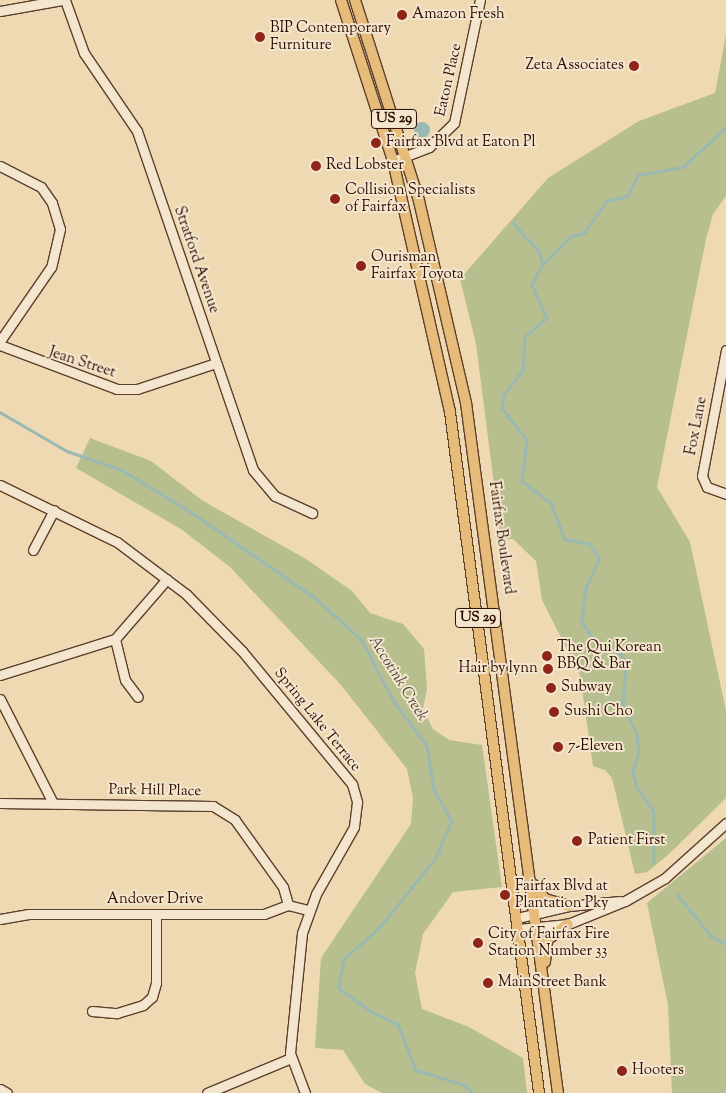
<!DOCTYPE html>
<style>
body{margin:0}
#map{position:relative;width:726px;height:1093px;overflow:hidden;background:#eed9b3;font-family:"Sorts Mill Goudy",serif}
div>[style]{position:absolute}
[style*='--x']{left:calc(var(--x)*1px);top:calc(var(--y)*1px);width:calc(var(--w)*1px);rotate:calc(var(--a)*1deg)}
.green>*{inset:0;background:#b7bf8e}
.water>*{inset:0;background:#9ab9b2}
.round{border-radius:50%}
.stream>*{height:2.5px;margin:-1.25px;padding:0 1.25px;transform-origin:1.25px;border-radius:1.25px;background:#9ab9b2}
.roads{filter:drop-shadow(1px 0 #5c3f2d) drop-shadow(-1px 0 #5c3f2d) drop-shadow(0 1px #5c3f2d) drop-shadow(0 -1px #5c3f2d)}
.minor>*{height:9px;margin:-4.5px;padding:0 4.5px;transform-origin:4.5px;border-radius:4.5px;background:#f4e6ce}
.major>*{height:10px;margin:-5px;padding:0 5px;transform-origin:5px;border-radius:5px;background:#e7bc7a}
.dots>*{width:14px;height:14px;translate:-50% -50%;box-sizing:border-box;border:2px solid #f4e6ce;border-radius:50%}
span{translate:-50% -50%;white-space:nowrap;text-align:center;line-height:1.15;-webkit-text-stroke:4px #f4e6ce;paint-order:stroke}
.shield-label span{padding:1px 4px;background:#f4e6ce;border:1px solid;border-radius:4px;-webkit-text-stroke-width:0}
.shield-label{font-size:14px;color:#2b0c00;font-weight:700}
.poi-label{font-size:15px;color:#2b0c00}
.left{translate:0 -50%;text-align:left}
.right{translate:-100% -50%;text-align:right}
.street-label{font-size:15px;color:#2b0c00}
.water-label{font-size:16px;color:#52493e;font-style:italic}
</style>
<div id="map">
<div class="green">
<i style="clip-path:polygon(726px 35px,726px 196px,713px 214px,706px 239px,657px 487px,690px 542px,726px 711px,726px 798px,668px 855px,647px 872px,635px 874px,612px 778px,605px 770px,593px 766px,580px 675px,542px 600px,536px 561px,513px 539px,501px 539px,476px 344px,460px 279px,548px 178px,639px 121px,715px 93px)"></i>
<i style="clip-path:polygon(90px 438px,151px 461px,203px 501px,306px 559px,352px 591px,370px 613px,403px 624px,424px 649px,427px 689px,423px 709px,433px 729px,449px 740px,482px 745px,502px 887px,453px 892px,423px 934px,415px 973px,422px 1009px,469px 1027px,523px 1058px,527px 1093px,382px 1093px,365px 1084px,343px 1050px,315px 1048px,321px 958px,411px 824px,413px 798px,407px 769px,341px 685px,230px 567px,181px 529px,76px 468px)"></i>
<i style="clip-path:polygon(726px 838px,726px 1093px,672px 1093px,668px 1005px,647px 903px)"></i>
</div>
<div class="water">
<i class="round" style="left:414px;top:122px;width:16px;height:16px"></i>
</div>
<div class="stream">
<i style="--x:411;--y:116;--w:14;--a:54"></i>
<i style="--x:513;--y:223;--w:38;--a:47"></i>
<i style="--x:539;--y:251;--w:14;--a:73"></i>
<i style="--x:543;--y:264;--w:24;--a:118"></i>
<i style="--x:532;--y:285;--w:36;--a:66"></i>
<i style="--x:547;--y:318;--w:29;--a:139"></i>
<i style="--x:525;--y:337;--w:33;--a:93"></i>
<i style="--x:523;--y:370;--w:31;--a:127"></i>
<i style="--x:504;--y:395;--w:13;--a:99"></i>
<i style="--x:502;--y:408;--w:41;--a:52"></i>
<i style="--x:527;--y:440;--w:41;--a:97"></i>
<i style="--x:522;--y:481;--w:36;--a:37"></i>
<i style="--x:551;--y:503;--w:39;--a:69"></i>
<i style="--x:565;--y:539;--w:25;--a:11"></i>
<i style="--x:590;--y:544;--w:18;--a:56"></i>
<i style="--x:600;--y:559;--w:32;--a:116"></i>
<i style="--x:586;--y:588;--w:34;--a:97"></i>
<i style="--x:582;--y:622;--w:19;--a:55"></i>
<i style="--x:593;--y:638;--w:34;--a:30"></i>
<i style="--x:622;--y:655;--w:9;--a:63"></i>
<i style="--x:626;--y:663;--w:43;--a:94"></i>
<i style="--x:623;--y:706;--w:31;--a:63"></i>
<i style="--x:637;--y:734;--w:18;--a:84"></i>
<i style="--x:639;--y:752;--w:21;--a:107"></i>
<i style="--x:633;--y:772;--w:16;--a:75"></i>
<i style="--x:637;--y:787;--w:29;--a:55"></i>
<i style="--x:654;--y:811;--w:52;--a:90"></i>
<i style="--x:543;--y:264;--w:40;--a:-45"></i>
<i style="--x:571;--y:236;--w:13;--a:-13"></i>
<i style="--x:584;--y:233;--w:39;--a:-55"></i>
<i style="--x:606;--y:201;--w:22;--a:-13"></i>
<i style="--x:627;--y:196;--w:24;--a:-62"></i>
<i style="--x:638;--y:175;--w:46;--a:-10.1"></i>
<i style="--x:683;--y:167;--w:59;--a:-42.9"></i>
<i style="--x:0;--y:412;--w:78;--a:30.2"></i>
<i style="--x:67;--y:451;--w:58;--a:19.1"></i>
<i style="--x:122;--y:470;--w:84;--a:31.4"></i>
<i style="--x:194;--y:514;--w:146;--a:34.7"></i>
<i style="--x:314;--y:597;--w:63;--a:41.8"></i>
<i style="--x:361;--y:639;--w:69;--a:62.3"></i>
<i style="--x:393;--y:700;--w:57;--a:53.5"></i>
<i style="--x:427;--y:746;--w:44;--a:80.8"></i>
<i style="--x:434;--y:789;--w:37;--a:61"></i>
<i style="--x:452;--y:821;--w:40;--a:113.4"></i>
<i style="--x:436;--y:858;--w:92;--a:128.9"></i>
<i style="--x:378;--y:930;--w:45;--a:139.5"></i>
<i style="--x:344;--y:959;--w:29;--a:100"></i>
<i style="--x:339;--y:988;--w:41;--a:36"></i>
<i style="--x:372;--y:1012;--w:29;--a:25"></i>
<i style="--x:398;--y:1024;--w:49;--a:68.6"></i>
<i style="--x:416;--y:1070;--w:51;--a:17"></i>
<i style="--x:465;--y:1085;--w:11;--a:45"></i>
<i style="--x:677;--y:894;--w:54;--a:51"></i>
<i style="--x:711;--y:936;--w:17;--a:28"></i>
</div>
<div class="roads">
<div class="minor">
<i style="--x:65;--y:0;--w:56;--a:70.3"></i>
<i style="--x:84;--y:53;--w:94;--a:55.8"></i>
<i style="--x:137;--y:131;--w:358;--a:71.1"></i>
<i style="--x:253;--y:470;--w:34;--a:50"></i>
<i style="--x:275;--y:496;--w:41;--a:24.7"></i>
<i style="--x:0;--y:11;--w:63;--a:-10.1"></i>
<i style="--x:393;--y:161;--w:39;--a:-21"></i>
<i style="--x:429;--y:147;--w:35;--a:-44"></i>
<i style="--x:454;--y:123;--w:126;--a:-78.1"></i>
<i style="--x:0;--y:166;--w:46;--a:27.1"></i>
<i style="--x:41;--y:187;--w:19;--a:55"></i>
<i style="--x:52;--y:203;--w:27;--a:73"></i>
<i style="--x:60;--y:229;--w:39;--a:103"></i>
<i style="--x:51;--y:267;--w:90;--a:124.6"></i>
<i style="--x:0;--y:345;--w:125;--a:20.6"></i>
<i style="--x:117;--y:389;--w:20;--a:0"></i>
<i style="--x:137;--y:389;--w:83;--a:-18.2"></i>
<i style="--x:726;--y:350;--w:128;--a:100.8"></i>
<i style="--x:702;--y:476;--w:12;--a:66"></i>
<i style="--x:707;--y:487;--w:20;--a:20"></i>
<i style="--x:0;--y:485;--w:130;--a:26"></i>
<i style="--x:117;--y:542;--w:86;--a:37"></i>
<i style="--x:186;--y:594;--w:80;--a:45.5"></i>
<i style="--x:242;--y:651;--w:173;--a:50.4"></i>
<i style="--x:352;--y:784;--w:19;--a:74"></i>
<i style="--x:357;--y:802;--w:25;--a:97"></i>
<i style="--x:354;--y:827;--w:77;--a:119.6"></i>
<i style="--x:316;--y:894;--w:41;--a:109.7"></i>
<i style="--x:302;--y:933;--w:121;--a:95.7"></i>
<i style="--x:290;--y:1053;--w:43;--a:69.4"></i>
<i style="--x:33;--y:550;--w:45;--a:-62.3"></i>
<i style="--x:115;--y:639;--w:42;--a:76.3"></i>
<i style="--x:125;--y:680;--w:21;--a:53"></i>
<i style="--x:0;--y:675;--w:121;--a:-17.4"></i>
<i style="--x:115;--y:639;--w:79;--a:-49.1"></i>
<i style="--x:0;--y:699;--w:117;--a:63"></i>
<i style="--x:0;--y:803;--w:213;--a:0.8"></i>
<i style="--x:213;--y:806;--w:26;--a:32"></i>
<i style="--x:235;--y:820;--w:82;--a:54.4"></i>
<i style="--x:283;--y:887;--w:19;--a:74"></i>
<i style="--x:288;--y:905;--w:21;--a:14"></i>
<i style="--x:517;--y:918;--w:53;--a:-13"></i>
<i style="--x:569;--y:906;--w:51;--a:-5.6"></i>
<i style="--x:0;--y:919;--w:29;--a:-10"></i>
<i style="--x:29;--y:914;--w:235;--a:0"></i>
<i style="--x:264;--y:914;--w:26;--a:-21"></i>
<i style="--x:518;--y:929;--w:50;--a:-5.7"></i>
<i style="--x:568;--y:924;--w:61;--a:-22"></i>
<i style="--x:625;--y:901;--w:46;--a:-29.9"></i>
<i style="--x:665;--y:878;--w:82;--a:-42"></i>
<i style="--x:92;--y:1011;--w:25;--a:5"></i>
<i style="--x:117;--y:1013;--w:27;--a:-17"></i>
<i style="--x:143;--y:1005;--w:12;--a:-42"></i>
<i style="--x:152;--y:997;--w:15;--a:-74"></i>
<i style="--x:156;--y:983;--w:69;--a:-90"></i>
<i style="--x:0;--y:1089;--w:8;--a:30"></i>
<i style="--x:207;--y:1093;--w:91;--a:-22.6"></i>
</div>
<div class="major">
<i style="--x:341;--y:0;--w:169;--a:72.1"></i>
<i style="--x:393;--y:161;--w:257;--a:77.2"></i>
<i style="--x:450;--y:412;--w:687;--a:82.55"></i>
<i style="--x:355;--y:0;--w:211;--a:72.3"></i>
<i style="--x:419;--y:201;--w:207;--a:76.9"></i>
<i style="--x:466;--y:403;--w:696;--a:82.41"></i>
<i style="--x:534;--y:885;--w:18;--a:52"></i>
<i style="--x:545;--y:899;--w:25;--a:16"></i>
<i style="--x:545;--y:962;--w:22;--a:-85"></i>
<i style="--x:547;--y:940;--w:26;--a:-37"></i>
</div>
</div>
<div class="dots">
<i style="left:402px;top:15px;background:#8f2418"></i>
<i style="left:260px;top:37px;background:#8f2418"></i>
<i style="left:634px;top:66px;background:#8f2418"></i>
<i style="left:376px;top:143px;background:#8f2418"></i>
<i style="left:316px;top:166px;background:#8f2418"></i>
<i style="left:335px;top:199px;background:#8f2418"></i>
<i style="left:361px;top:266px;background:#8f2418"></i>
<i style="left:547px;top:656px;background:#8f2418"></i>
<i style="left:548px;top:669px;background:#8f2418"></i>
<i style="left:551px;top:688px;background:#8f2418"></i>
<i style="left:554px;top:712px;background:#8f2418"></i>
<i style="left:558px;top:747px;background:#8f2418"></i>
<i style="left:577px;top:841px;background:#8f2418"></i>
<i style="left:505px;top:895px;background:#8f2418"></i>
<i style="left:478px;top:943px;background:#8f2418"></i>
<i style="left:488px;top:983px;background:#8f2418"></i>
<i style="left:622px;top:1071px;background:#8f2418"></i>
</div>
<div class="shield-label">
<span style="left:394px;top:119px">US 29</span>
<span style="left:478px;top:618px">US 29</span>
</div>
<div class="poi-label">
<span class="left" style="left:412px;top:15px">Amazon Fresh</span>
<span class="left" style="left:270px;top:37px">BIP Contemporary<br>Furniture</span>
<span class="right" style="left:624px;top:66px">Zeta Associates</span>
<span class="left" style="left:386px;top:143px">Fairfax Blvd at Eaton Pl</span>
<span class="left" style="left:326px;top:166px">Red Lobster</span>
<span class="left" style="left:345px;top:199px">Collision Specialists<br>of Fairfax</span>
<span class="left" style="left:371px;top:266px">Ourisman<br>Fairfax Toyota</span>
<span class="left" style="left:557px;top:656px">The Qui Korean<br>BBQ &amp; Bar</span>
<span class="right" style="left:538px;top:669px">Hair by lynn</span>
<span class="left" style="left:561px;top:688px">Subway</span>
<span class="left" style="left:564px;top:712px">Sushi Cho</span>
<span class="left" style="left:568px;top:747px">7-Eleven</span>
<span class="left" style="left:588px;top:841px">Patient First</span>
<span class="left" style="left:515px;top:895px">Fairfax Blvd at<br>Plantation Pky</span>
<span class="left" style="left:488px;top:943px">City of Fairfax Fire<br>Station Number 33</span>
<span class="left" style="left:498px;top:983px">MainStreet Bank</span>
<span class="left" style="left:632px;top:1071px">Hooters</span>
</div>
<div class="street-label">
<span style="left:449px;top:80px;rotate:-77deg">Eaton Place</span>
<span style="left:196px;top:260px;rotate:71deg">Stratford Avenue</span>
<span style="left:82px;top:363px;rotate:18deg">Jean Street</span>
<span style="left:697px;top:426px;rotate:-79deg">Fox Lane</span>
<span style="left:501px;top:538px;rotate:82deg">Fairfax Boulevard</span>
<span style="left:317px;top:720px;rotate:51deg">Spring Lake Terrace</span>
<span style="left:155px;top:791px;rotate:1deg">Park Hill Place</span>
<span style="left:155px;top:900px">Andover Drive</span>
</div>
<div class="water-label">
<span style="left:397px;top:679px;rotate:58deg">Accotink Creek</span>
</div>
</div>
